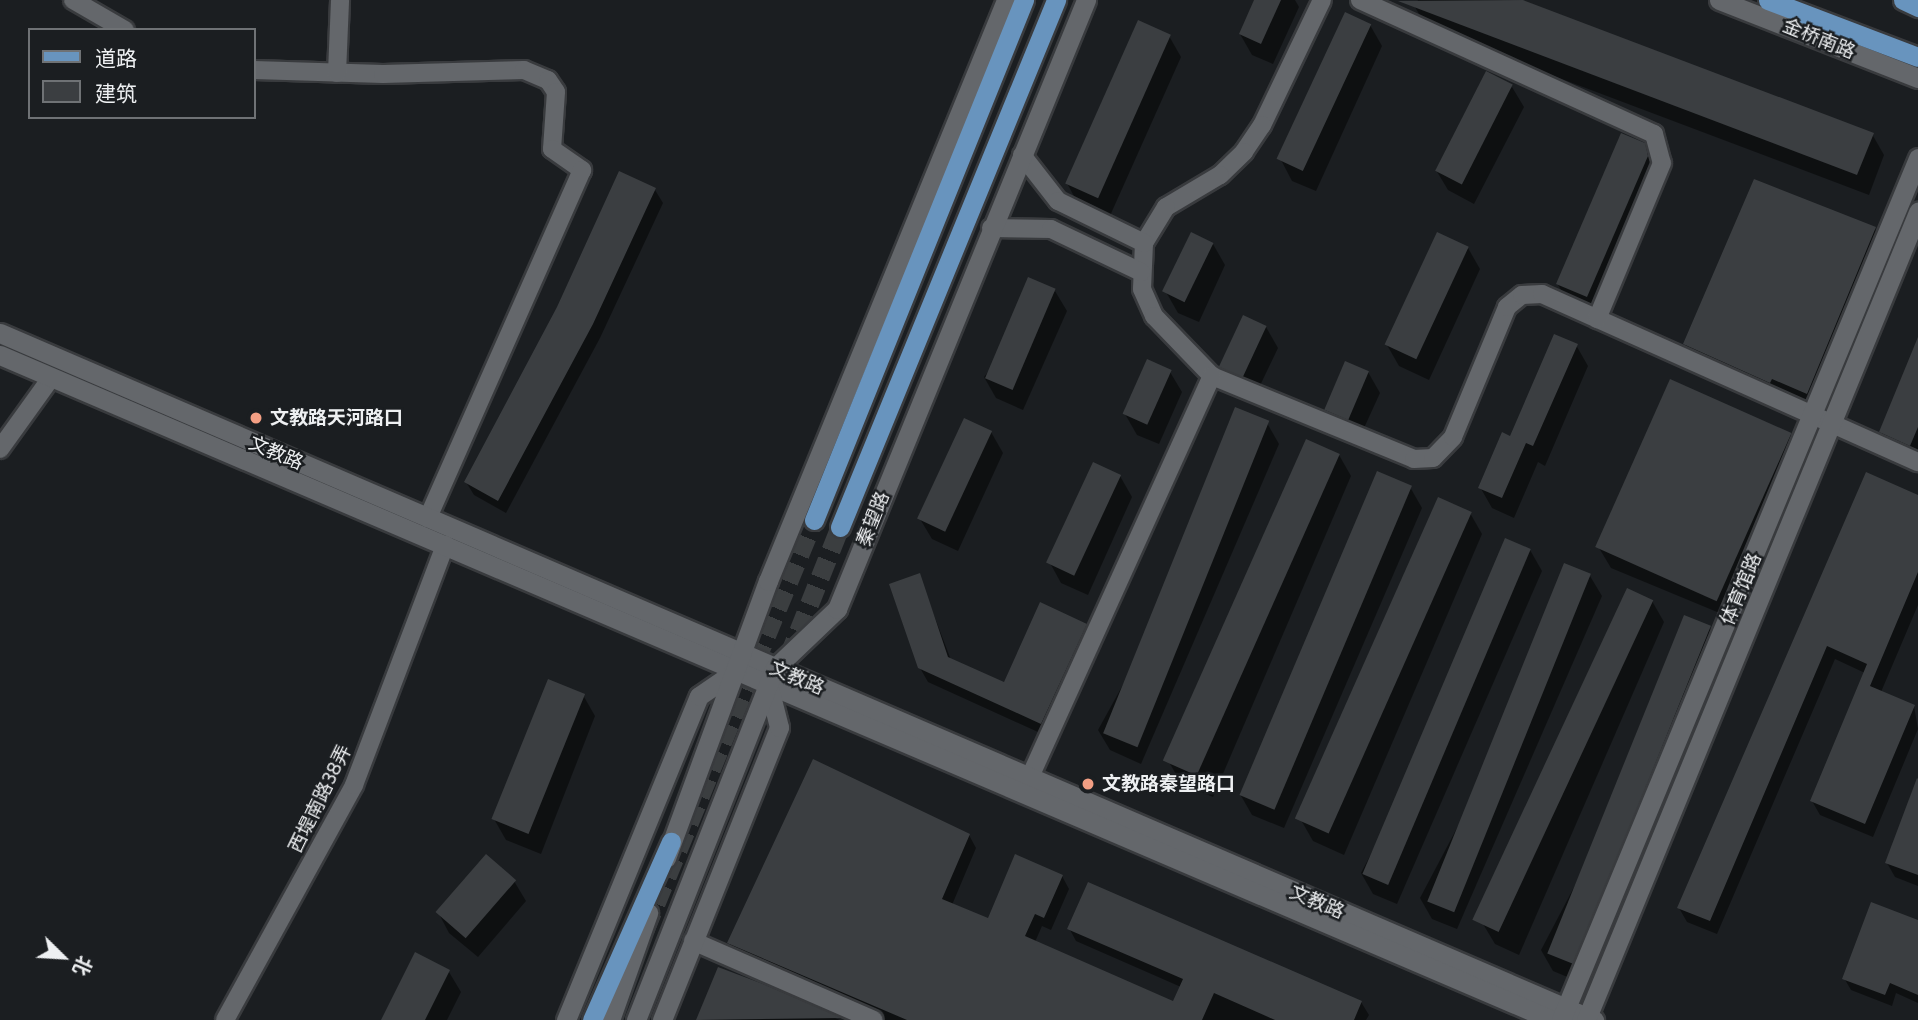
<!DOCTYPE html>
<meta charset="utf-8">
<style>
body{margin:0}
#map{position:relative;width:1918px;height:1020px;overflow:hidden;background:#1b1e21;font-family:Figtree,"Noto Sans SC",sans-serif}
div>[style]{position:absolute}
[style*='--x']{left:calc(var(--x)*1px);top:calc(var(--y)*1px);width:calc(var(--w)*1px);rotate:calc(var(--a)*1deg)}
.shadow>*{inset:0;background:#0007}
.building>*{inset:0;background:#3b3e41;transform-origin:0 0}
.primary-tunnel>*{height:19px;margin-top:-9.5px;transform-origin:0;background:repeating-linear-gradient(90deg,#3b3e40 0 19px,transparent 0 29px)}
.roads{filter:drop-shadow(2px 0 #393b3e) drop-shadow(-2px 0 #393b3e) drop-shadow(0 2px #393b3e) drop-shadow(0 -2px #393b3e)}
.minor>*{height:18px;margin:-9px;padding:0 9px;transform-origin:9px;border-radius:9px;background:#64676b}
.tertiary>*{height:19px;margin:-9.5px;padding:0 9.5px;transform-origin:9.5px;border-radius:9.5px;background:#64676b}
.secondary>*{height:19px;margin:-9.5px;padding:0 9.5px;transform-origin:9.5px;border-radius:9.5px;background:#64676b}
.primary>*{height:19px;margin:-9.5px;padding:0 9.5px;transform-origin:9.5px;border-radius:9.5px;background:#6894be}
.dots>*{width:19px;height:19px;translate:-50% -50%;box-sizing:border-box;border:4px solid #1b1e21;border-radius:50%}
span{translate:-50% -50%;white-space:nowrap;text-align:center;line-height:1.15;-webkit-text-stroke:5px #1b1e21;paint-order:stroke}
.street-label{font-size:19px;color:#eef0f2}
.poi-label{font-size:19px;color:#eef0f2;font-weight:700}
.left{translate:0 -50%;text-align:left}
.legend{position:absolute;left:28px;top:28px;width:228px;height:91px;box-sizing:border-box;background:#1b1e21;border:2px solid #6f7275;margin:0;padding:9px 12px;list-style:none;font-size:21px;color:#eef0f2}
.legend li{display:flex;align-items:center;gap:14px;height:35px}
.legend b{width:35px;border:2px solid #6f7275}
.north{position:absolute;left:28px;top:922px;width:70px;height:70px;-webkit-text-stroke:5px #1b1e21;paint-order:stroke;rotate:114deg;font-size:19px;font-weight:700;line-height:28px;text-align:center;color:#eef0f2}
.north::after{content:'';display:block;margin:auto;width:24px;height:32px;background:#eef0f2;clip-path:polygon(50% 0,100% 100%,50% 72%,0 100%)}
</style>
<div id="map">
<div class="shadow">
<i style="clip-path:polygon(1256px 0,1295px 0,1299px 7px,1273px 64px,1252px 55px,1240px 34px)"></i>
<i style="clip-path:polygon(1418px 0,1519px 0,1872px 134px,1884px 155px,1869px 195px,1427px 28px,1415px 7px)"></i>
<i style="clip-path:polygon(1370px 25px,1382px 46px,1316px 191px,1292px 181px,1281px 160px)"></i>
<i style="clip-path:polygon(1169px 36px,1181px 57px,1109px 218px,1078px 204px,1067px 183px)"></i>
<i style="clip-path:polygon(1512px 87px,1524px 107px,1474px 204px,1448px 190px,1436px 170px)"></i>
<i style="clip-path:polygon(1643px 144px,1659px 178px,1598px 317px,1569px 304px,1557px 283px)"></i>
<i style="clip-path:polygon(655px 190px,663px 203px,600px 338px,506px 513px,474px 495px,466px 482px)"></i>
<i style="clip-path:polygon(1875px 229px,1887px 249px,1819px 414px,1697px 365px,1685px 344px)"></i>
<i style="clip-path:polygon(1213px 244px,1225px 265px,1199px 322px,1178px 313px,1166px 292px)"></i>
<i style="clip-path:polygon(1468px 248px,1480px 269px,1429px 380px,1399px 366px,1387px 345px)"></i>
<i style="clip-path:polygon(1055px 291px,1067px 311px,1023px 410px,996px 398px,984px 377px)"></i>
<i style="clip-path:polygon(1266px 327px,1278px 348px,1255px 396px,1233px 387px,1221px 367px)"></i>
<i style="clip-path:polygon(1918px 343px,1918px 456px,1888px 445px,1881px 432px)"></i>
<i style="clip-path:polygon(1576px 345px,1588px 366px,1545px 466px,1538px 462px,1514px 518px,1492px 508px,1480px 487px)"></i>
<i style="clip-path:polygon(1170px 372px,1182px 392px,1159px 444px,1137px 435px,1125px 414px)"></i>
<i style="clip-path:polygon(1368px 372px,1380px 393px,1359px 439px,1337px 430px,1325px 409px)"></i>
<i style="clip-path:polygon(1267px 423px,1279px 444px,1141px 764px,1110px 750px,1098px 730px)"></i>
<i style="clip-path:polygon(991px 432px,1003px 453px,958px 551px,932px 539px,920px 519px)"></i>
<i style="clip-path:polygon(1790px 434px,1802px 455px,1734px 619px,1611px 568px,1599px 548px)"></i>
<i style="clip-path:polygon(1339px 455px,1351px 476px,1213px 797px,1181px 783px,1169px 762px)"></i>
<i style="clip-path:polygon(1867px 474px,1918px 496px,1918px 605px,1881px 692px,1914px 706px,1918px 729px,1873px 837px,1820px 815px,1812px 801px,1865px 673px,1835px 659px,1717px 934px,1687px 922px,1679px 908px)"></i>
<i style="clip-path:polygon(1120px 476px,1132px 497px,1088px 595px,1061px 583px,1050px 563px)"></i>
<i style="clip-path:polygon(1410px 487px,1422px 508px,1284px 828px,1252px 815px,1240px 794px)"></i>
<i style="clip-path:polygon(1470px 513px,1482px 534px,1344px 855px,1313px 841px,1301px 820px)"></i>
<i style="clip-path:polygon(1530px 550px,1542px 571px,1397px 904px,1373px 894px,1361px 873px)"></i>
<i style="clip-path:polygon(919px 576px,951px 660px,1005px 684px,1086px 625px,1094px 639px,1049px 737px,928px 682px,920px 668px)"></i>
<i style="clip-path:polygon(1590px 576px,1602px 596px,1457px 929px,1432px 919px,1420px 898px)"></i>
<i style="clip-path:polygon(1652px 601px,1664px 622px,1519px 955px,1495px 944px,1483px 924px)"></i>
<i style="clip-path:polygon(1710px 628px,1722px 648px,1577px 981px,1553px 971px,1541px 950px)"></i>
<i style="clip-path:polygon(583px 695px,595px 716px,541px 854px,506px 840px,494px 819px)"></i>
<i style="clip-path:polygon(1918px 780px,1918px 886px,1895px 877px,1887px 863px)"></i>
<i style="clip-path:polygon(969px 835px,976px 848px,952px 905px,988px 921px,1062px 876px,1069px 889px,1051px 930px,1042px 926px,1035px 942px,1174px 1003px,1181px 987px,1076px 941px,1069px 928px,1361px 1002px,1369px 1015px,1366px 1020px,883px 1020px,736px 955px,729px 943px)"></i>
<i style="clip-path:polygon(514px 881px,526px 901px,478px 957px,449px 933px,438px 912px)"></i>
<i style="clip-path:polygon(1918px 920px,1918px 1003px,1896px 993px,1892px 1006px,1851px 990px,1844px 978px)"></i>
<i style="clip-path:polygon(719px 970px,840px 1020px,700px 1020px)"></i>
<i style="clip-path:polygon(449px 972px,461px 992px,447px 1020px,383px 1020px)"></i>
</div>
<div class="building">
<i style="clip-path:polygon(1254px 0,1281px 0,1261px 44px,1239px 34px)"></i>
<i style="clip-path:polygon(1523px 0,1874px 133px,1857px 175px,1398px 1px)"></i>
<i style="left:1345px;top:12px;width:29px;height:162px;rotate:25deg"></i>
<i style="left:1138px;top:20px;width:36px;height:179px;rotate:24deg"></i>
<i style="left:1486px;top:71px;width:30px;height:112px;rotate:27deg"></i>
<i style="clip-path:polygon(1621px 133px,1645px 143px,1648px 156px,1587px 297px,1556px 284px)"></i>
<i style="clip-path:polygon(619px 171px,656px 188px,593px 324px,498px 501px,464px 482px,557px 307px)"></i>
<i style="clip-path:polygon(1754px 179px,1876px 227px,1807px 394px,1772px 379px,1770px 383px,1683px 344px)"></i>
<i style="left:1191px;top:232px;width:25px;height:66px;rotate:26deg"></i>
<i style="left:1437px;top:232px;width:35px;height:124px;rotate:25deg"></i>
<i style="left:1028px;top:277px;width:30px;height:110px;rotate:23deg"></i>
<i style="left:1243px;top:315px;width:26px;height:57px;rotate:25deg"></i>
<i style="clip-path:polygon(1554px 334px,1578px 344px,1533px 446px,1526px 443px,1502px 498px,1478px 488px,1502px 432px,1510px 436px)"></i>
<i style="clip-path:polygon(1918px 337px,1918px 427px,1910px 446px,1879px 432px)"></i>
<i style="left:1147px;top:359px;width:27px;height:60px;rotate:24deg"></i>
<i style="left:1345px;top:361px;width:26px;height:53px;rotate:23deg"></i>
<i style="left:1670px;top:379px;width:133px;height:184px;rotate:24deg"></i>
<i style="left:1235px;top:407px;width:37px;height:352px;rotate:22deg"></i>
<i style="left:964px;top:418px;width:31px;height:111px;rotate:25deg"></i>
<i style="left:1306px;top:439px;width:37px;height:352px;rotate:24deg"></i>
<i style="left:1093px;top:462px;width:31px;height:111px;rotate:25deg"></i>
<i style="left:1377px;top:471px;width:38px;height:352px;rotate:23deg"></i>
<i style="clip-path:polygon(1866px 472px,1918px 495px,1918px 572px,1870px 686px,1915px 705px,1865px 824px,1810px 801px,1867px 664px,1827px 646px,1710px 921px,1677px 908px)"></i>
<i style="left:1438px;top:497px;width:37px;height:352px;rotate:24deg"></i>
<i style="left:1505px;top:538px;width:28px;height:365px;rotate:23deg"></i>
<i style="left:1564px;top:563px;width:29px;height:365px;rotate:22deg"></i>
<i style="clip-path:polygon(920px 573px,948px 657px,1004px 682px,1040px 602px,1087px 624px,1041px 724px,918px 668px,889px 584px)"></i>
<i style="left:1627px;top:588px;width:29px;height:366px;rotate:25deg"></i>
<i style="left:1684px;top:615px;width:29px;height:365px;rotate:22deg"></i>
<i style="left:548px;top:679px;width:40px;height:151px;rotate:22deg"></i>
<i style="clip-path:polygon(813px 759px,970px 834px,942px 899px,988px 918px,1015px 854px,1063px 875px,1044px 918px,1035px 914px,1025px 936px,1173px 1001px,1183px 979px,1067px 929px,1088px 882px,1362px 1001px,1354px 1020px,1275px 1020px,1214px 993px,1202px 1020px,907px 1020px,727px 943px)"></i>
<i style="clip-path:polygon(1917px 778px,1918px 779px,1918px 875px,1885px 863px)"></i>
<i style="left:486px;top:854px;width:40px;height:77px;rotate:41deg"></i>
<i style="clip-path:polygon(1871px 902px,1918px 920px,1918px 995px,1890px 983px,1885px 995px,1842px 979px)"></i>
<i style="clip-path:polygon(415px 952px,450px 970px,425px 1020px,381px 1020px)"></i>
<i style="clip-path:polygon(718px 967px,763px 984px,842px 1018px,696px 1020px)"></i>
</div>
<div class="primary-tunnel">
<i style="--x:788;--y:658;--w:141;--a:-68.3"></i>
<i style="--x:645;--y:930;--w:443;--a:-67.6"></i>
</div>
<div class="roads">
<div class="minor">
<i style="--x:73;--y:0;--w:60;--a:30"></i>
<i style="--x:1322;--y:0;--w:139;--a:115.6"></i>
<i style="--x:1262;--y:125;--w:32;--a:124"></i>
<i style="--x:1244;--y:152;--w:33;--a:136"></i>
<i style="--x:1220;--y:175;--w:63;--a:149.3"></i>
<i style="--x:1166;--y:207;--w:42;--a:121.4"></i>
<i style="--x:1144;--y:243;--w:46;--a:92.5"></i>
<i style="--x:1142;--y:289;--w:30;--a:66"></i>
<i style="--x:1154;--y:316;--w:83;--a:46"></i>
<i style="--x:1212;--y:376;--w:218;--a:22.3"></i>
<i style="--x:1414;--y:459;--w:19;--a:-3"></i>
<i style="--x:1433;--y:458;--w:29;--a:-46"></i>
<i style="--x:1453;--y:437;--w:141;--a:-67.4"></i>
<i style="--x:1507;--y:307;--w:19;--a:-39"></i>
<i style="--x:1522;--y:295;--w:20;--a:-3"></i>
<i style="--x:1542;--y:294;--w:412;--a:24.1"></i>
<i style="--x:1360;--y:0;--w:323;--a:24.5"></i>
<i style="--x:1654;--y:134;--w:30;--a:75"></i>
<i style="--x:1662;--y:163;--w:169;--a:112.6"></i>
<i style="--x:254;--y:70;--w:129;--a:1.8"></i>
<i style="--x:383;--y:74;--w:141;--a:-1.6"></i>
<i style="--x:524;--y:70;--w:26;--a:23"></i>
<i style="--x:548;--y:80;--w:14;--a:56"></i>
<i style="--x:556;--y:92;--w:57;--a:94"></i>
<i style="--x:552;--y:149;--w:37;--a:35"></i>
<i style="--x:582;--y:170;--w:381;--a:113.9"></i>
<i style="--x:337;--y:73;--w:73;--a:-87.6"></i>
<i style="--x:1022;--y:155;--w:58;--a:52"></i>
<i style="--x:1058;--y:201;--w:96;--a:26"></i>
<i style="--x:991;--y:228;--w:60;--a:1"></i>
<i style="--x:1051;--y:229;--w:100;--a:25.5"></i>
<i style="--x:0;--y:449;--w:87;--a:-54.3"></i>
<i style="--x:1029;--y:779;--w:443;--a:-65.6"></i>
<i style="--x:693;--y:941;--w:197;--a:23.6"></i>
<i style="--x:225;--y:1020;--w:268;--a:-61.2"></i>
<i style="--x:354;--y:785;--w:257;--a:-69.2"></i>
</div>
<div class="tertiary">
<i style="--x:0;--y:333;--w:1736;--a:23.32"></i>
<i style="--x:0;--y:355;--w:1688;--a:23.19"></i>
<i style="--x:566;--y:1020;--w:350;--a:-67.7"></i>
<i style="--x:699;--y:696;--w:46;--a:-34.4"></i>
<i style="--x:662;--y:1020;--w:315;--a:-68.2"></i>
<i style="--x:779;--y:727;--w:44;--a:-104.3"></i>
</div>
<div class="secondary">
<i style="--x:1719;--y:0;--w:214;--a:21.4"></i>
<i style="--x:666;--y:858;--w:295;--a:-69.8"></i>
<i style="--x:768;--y:581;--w:628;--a:-67.72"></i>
<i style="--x:610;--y:1020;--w:114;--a:-70.4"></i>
<i style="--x:636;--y:1020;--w:378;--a:-68.5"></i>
<i style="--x:775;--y:668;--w:86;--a:-43.6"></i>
<i style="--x:837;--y:609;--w:658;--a:-67.76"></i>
<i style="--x:1561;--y:1020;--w:933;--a:-67.5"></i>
<i style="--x:1586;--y:1020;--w:874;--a:-67.66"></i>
</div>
<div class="primary">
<i style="--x:1768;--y:0;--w:160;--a:20.8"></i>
<i style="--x:1903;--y:0;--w:17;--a:25"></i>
<i style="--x:814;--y:520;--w:561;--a:-68.01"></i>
<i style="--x:840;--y:527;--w:570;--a:-67.71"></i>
<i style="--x:592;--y:1020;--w:195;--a:-66.1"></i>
</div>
</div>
<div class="dots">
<i style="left:256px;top:418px;background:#f39f84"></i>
<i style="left:1088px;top:784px;background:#f39f84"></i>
</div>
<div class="street-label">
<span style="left:1819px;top:39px;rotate:22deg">金桥南路</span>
<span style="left:276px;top:453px;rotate:23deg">文教路</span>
<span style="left:873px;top:519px;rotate:-68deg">秦望路</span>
<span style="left:1741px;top:589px;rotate:-67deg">体育馆路</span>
<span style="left:797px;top:678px;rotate:23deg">文教路</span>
<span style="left:320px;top:799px;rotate:-64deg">西堤南路38弄</span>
<span style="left:1317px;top:902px;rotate:23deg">文教路</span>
</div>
<div class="poi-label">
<span class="left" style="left:270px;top:418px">文教路天河路口</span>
<span class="left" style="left:1102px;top:784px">文教路秦望路口</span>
</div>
<ul class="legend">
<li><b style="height:9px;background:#6894be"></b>道路</li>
<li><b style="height:19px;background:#3b3e41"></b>建筑</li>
</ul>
<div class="north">北</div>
</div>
